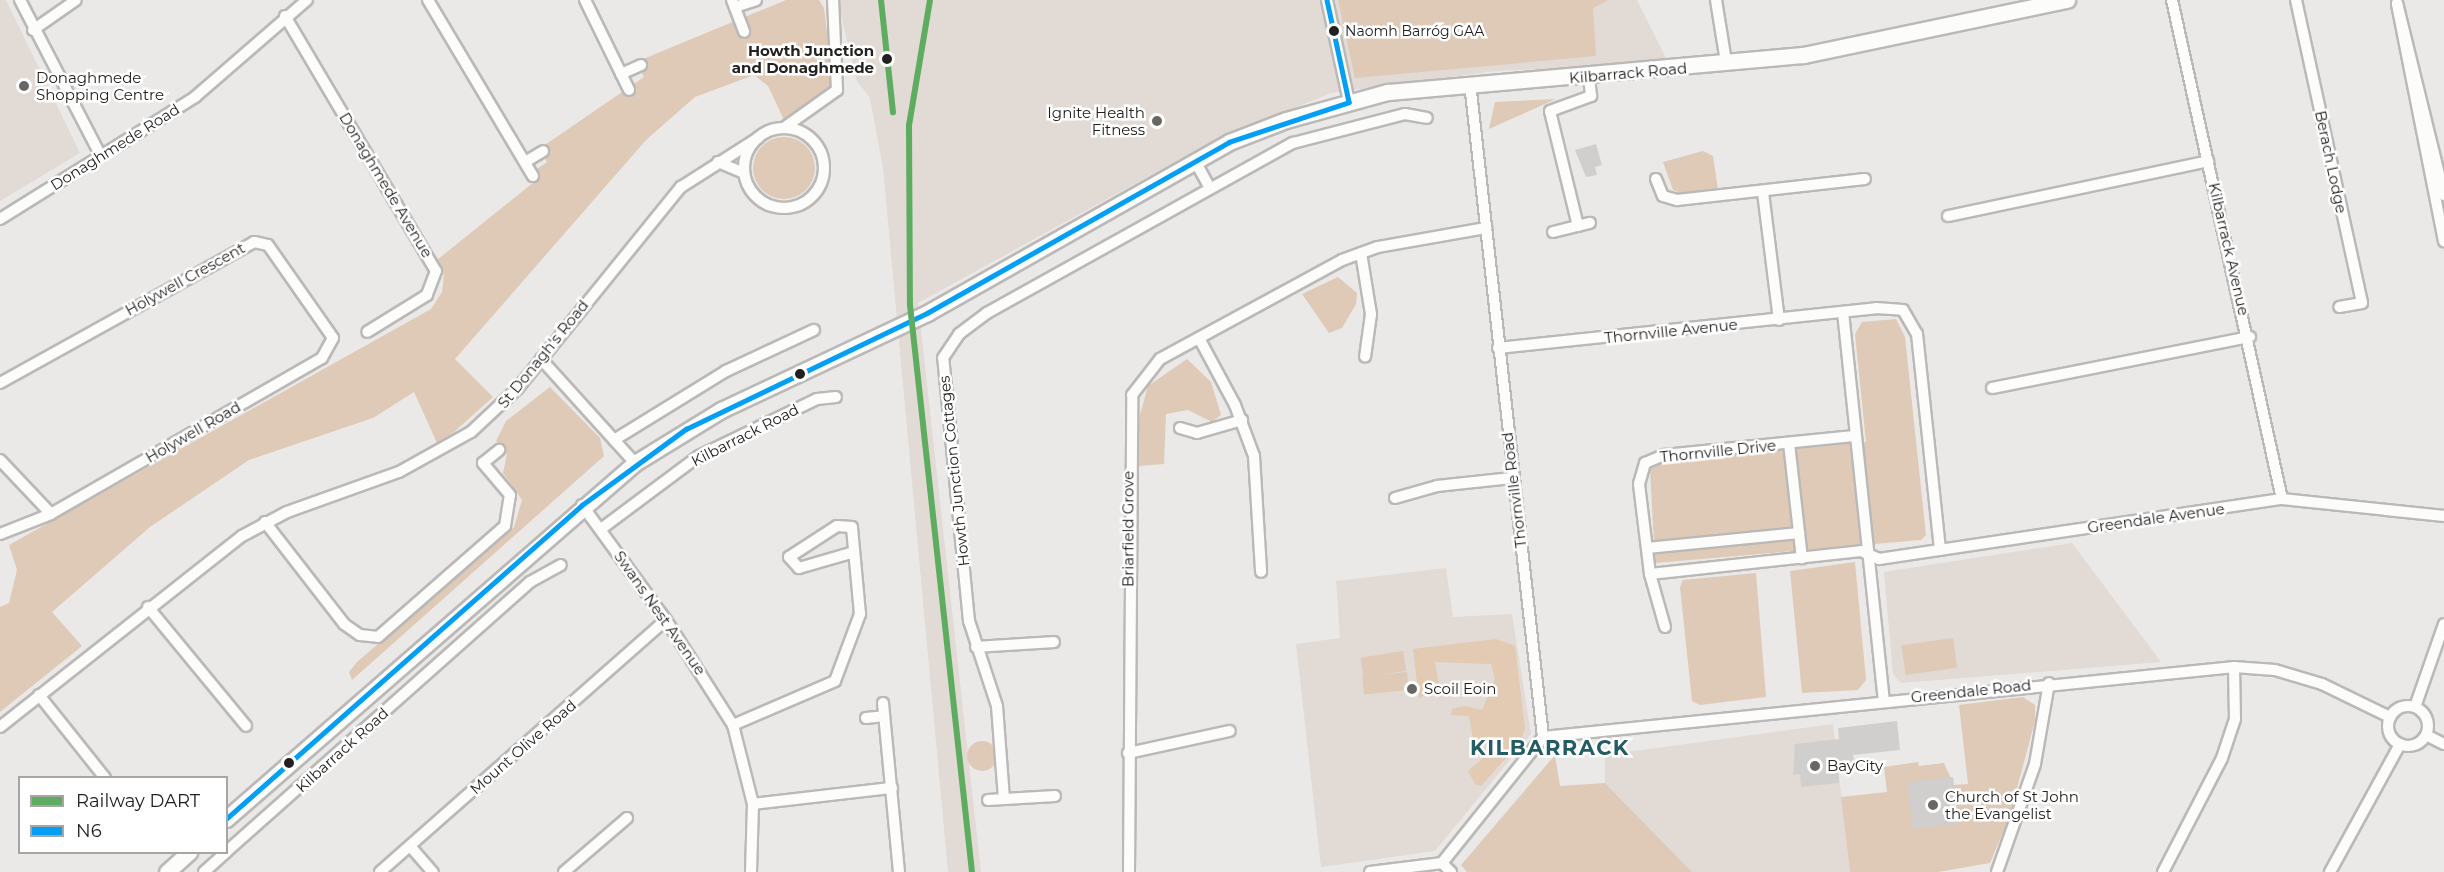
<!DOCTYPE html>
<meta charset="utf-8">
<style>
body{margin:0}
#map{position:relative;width:2444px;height:872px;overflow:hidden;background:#ebe9e7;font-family:Montserrat,sans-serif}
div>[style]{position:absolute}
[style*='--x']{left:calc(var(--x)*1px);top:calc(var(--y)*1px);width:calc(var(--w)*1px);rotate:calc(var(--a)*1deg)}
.built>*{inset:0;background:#e1dad5}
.green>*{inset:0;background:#decab7;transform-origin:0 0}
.round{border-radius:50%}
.forest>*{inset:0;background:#e2cab3}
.building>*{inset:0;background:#d0cfcd;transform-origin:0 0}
.roads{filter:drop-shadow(2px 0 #bbb9b8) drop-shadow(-2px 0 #bbb9b8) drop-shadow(0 2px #bbb9b8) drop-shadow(0 -2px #bbb9b8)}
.street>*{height:10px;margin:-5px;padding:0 5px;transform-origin:5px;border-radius:5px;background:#fcfcfb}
.street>.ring{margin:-5px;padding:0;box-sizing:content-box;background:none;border:10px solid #fcfcfb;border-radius:50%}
.secondary>*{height:15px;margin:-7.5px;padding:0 7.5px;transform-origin:7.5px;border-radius:7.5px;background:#fcfcfb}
.bus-1>*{height:4.5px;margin:-2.25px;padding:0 2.25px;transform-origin:2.25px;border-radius:2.25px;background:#029ff4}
.rail-1>*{height:6px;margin:-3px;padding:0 3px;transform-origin:3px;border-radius:3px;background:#5eac60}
.dots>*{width:16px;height:16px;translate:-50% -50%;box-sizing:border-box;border:3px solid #fff;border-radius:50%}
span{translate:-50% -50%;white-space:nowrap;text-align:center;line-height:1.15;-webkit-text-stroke:5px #fff;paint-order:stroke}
.bus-label{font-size:14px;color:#222120}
.left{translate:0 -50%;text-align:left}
.stop-label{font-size:15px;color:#222120;font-weight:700}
.right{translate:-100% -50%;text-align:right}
.street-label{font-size:15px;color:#222120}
.poi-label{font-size:15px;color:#222120}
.district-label{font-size:21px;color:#235c64;font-weight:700;letter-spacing:1.5px}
.legend{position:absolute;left:18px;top:776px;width:210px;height:78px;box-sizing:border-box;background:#fff;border:2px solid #a7a6a6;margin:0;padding:8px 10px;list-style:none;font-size:18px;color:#222120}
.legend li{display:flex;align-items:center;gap:12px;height:30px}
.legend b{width:30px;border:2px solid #a7a6a6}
</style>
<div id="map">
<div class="built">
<i style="clip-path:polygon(0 0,6px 0,80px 153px,0 201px)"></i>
<i style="clip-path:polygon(837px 0,1637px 0,1669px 64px,1495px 71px,1331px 93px,1207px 144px,918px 303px,981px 872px,948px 872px,883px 168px,870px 98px,857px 81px)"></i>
<i style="clip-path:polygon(2072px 543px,2161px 662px,1901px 683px,1893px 674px,1884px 572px)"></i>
<i style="clip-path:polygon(1446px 568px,1453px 617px,1512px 614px,1531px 734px,1435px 851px,1321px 867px,1296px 644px,1340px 638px,1336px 581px)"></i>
<i style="clip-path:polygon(1833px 724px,1850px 872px,1692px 872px,1605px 783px,1605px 755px)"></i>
</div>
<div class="green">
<i style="clip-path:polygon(786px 0,819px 0,824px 8px,833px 78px,827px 94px,784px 120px,768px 86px,754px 75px,695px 97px,646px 140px,455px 359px,493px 397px,454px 432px,437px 443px,414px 392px,373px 418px,249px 460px,150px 527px,52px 612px,82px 646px,0 712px,0 607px,9px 603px,17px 570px,9px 545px,431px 309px,442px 292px,444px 275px,437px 260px,534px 182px,534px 171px,547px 162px,539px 149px,644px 77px,636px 62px)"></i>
<i style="clip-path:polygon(1338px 0,1609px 0,1593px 8px,1596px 56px,1355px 78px)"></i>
<i style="clip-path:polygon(1556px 99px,1489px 129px,1495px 102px)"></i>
<i class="round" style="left:753px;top:137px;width:62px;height:62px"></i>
<i style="clip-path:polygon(1703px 151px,1713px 156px,1718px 190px,1686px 195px,1673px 190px,1663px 162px)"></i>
<i style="clip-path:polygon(1338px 277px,1357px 293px,1356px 304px,1342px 328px,1329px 333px,1302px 294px)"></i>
<i style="clip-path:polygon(1896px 319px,1905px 337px,1926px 535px,1921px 540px,1655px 563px,1650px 469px,1663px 462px,1866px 442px,1855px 334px,1862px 322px)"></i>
<i style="clip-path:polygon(1187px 359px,1211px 382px,1221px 415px,1212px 422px,1188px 410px,1166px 414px,1164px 464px,1139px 466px,1139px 418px,1148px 386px)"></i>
<i style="clip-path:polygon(550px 387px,600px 438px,604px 456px,352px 680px,349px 672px,357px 662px,514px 527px,522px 500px,503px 473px,507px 454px,496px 441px,506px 421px)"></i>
<i style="clip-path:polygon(1855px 562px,1866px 680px,1858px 690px,1802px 693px,1790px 571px)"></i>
<i style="clip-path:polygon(1756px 573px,1766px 697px,1700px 705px,1692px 701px,1680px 587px,1683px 580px)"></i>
<i style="left:1953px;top:638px;width:30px;height:52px;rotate:82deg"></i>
<i style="left:1403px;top:651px;width:20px;height:43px;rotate:81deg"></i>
<i style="left:1407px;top:672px;width:18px;height:45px;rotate:84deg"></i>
<i style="clip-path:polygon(2023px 697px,2035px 705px,2035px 721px,2009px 818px,1990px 863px,1938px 872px,1850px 872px,1841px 797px,1887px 792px,1884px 767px,1918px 762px,1919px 766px,1944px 763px,1954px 785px,1968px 784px,1959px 705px)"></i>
<i class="round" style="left:967px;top:741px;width:30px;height:30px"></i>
<i style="clip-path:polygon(1555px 755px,1560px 786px,1605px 783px,1692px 872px,1467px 872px,1461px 865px)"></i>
</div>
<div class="forest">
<i style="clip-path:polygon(1496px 639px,1515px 646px,1525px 728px,1521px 741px,1481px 786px,1475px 784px,1468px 771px,1490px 752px,1488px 746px,1473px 738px,1469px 716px,1451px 715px,1452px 709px,1465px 706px,1482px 710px,1495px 679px,1491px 664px,1435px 662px,1439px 685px,1419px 699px,1413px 649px)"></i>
</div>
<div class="building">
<i style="clip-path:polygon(1596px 144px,1602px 165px,1595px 167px,1597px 175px,1586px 177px,1575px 150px)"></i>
<i style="clip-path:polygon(1897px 721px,1900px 750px,1853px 755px,1855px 767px,1838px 769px,1839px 783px,1801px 787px,1800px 774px,1793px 775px,1795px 744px,1839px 739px,1838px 728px)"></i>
<i style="left:1953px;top:777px;width:47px;height:46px;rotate:83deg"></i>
</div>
<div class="roads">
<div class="street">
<i style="--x:20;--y:0;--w:176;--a:62.6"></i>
<i style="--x:428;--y:0;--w:205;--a:59.2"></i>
<i style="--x:585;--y:0;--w:100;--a:63.9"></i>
<i style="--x:732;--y:0;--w:34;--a:69"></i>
<i style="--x:1327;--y:0;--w:104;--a:77.8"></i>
<i style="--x:1716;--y:0;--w:63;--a:80.8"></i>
<i style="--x:2172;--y:0;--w:511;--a:77.57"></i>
<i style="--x:2296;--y:0;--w:310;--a:77.7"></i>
<i style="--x:2362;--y:303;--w:23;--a:170"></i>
<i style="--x:2397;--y:3;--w:198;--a:76.2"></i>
<i style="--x:2397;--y:4;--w:242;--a:78.8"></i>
<i style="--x:735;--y:7;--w:22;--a:-18"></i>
<i style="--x:285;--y:16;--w:296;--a:59.4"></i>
<i style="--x:436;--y:271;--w:26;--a:111"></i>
<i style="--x:427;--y:295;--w:70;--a:148.3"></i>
<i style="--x:33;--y:30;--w:52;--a:-34.9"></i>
<i style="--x:621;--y:74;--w:22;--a:-24"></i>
<i style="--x:785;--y:127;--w:64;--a:-35.4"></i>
<i style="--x:837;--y:90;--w:90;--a:-92.5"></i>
<i class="ring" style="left:744px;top:128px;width:70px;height:70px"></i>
<i style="--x:1195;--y:161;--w:29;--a:61"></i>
<i style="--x:525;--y:162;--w:21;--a:-31"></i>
<i style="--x:718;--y:162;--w:28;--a:23"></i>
<i style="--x:1656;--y:179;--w:18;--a:68"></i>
<i style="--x:1663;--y:196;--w:15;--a:16"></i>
<i style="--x:1677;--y:200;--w:189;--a:-6.4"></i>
<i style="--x:1763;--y:192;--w:129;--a:82.9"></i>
<i style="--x:1948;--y:216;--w:266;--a:-11.9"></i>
<i style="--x:0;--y:219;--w:230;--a:-32"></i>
<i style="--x:195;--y:97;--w:148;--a:-40.9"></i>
<i style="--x:1578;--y:226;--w:118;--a:-103.7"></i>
<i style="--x:1550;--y:111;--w:44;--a:-20.1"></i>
<i style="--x:1591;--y:96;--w:19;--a:-96"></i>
<i style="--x:1553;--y:232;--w:38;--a:-14"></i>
<i style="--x:1361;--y:253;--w:62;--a:80.7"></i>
<i style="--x:1371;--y:314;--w:43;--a:97.9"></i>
<i style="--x:1843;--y:312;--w:390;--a:84"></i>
<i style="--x:1199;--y:338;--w:76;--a:61.8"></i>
<i style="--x:1235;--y:405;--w:54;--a:69.6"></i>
<i style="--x:1254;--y:456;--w:116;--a:86.5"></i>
<i style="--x:1498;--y:348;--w:380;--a:-6"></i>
<i style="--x:1876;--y:308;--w:27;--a:4"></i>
<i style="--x:1903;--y:310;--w:28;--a:60"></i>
<i style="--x:1917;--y:334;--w:217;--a:83.9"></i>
<i style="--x:541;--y:359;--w:140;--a:47.9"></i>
<i style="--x:0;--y:383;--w:291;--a:-29"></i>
<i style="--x:254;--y:242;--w:14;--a:12"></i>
<i style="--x:268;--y:245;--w:113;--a:55"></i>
<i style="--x:333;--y:338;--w:23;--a:119"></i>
<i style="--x:322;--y:358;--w:313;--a:150.1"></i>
<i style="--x:51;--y:514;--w:55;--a:158.6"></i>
<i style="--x:1992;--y:388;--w:263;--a:-11.2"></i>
<i style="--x:1180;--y:428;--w:18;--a:16"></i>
<i style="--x:1197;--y:433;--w:47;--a:-16.1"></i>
<i style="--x:614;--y:440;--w:132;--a:-31.6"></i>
<i style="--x:726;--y:371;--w:97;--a:-25"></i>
<i style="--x:1789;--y:443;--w:116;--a:83.6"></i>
<i style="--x:0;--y:460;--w:74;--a:46.6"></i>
<i style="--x:1395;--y:498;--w:44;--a:-15.9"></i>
<i style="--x:1437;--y:486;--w:75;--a:-6.1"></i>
<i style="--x:582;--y:505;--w:142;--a:53.9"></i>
<i style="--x:666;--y:620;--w:125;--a:57.5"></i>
<i style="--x:733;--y:725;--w:81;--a:75.8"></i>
<i style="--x:753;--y:804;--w:68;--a:91.7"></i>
<i style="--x:265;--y:522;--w:129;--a:52.2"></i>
<i style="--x:344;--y:624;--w:19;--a:35"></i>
<i style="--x:360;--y:635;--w:18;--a:6"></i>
<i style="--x:378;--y:637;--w:169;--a:-41.2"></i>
<i style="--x:505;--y:526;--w:31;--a:-81"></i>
<i style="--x:510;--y:495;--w:42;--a:-130.2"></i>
<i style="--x:483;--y:463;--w:21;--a:-39"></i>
<i style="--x:601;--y:529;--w:122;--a:-36.7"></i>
<i style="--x:699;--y:456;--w:131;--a:-25.8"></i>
<i style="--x:817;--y:399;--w:19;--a:-6"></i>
<i style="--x:1647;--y:548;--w:153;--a:-5.6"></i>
<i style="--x:1650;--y:574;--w:212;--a:-6.2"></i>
<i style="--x:1861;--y:551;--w:20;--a:24"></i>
<i style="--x:1879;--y:559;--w:407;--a:-8.5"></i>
<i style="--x:2282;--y:499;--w:163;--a:6"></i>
<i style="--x:148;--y:607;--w:154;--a:50.5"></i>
<i style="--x:1665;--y:627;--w:55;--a:-105.8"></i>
<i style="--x:1650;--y:574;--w:91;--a:-97"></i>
<i style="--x:1639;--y:484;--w:22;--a:-74"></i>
<i style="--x:1645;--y:463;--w:21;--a:-23"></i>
<i style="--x:1664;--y:455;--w:191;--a:-5.7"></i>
<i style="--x:976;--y:647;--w:78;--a:-3.7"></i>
<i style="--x:39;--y:695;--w:106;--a:51.5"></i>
<i style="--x:883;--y:703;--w:170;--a:84.6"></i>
<i class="ring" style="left:2388px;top:706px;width:30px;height:30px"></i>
<i style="--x:2415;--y:707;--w:88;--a:-70.7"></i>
<i style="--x:866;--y:718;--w:18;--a:-6"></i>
<i style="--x:733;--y:725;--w:111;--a:-23.3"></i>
<i style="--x:835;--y:681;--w:72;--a:-69.5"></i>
<i style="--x:860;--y:614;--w:87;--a:-95.3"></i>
<i style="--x:852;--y:527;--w:15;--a:-176"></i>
<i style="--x:837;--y:526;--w:57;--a:147.1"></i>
<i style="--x:789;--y:557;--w:15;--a:48"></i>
<i style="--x:799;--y:568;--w:57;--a:-16.2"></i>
<i style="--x:0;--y:727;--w:308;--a:-38.3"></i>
<i style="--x:242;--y:536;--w:51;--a:-28.1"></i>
<i style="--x:287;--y:512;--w:119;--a:-19.7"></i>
<i style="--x:399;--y:472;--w:82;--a:-29.1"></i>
<i style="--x:471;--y:432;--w:64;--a:-43.1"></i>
<i style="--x:518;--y:388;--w:259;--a:-51"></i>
<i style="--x:681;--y:187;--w:91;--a:-32.5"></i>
<i style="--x:2426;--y:735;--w:20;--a:27"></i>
<i style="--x:1543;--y:737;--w:695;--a:-5.78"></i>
<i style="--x:2234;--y:667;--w:41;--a:4.2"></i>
<i style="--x:2275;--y:670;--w:49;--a:16.6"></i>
<i style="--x:2322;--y:684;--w:76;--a:25.9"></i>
<i style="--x:1128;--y:753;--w:104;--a:-12.2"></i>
<i style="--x:1004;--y:799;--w:93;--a:-94.3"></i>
<i style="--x:997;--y:706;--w:89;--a:-108.2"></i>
<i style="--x:969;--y:621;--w:264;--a:-95.6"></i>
<i style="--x:943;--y:358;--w:29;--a:-56"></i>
<i style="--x:959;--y:334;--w:35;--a:-37"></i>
<i style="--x:987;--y:313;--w:350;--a:-29.1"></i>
<i style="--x:1293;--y:143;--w:116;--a:-14.5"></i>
<i style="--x:1405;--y:114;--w:22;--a:10"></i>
<i style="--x:988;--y:800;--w:67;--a:-3.4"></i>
<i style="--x:753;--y:804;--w:140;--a:-6.6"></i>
<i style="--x:410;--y:846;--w:35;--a:49"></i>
<i style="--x:226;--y:852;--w:407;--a:-41.6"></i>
<i style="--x:530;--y:582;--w:35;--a:-29"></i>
<i style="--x:1442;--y:863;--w:161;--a:-51.3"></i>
<i style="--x:1543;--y:737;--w:658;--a:-96.37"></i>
<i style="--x:1442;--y:863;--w:13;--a:45"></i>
<i style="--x:204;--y:872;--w:30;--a:-42"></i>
<i style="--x:380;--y:872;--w:381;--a:-41.4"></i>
<i style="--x:564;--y:872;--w:83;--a:-40.6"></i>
<i style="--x:1129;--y:872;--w:477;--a:-89.6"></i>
<i style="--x:1132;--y:395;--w:46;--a:-52.1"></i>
<i style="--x:1160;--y:359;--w:207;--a:-28.5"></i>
<i style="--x:1342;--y:260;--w:38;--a:-20"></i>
<i style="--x:1378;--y:247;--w:110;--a:-10"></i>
<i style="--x:1370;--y:872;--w:73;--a:-7.1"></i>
<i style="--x:1997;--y:872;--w:114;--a:-70.6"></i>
<i style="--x:2035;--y:764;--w:82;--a:-80.2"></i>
<i style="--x:2163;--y:872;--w:128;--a:-62.6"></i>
<i style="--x:2222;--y:758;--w:41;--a:-71.6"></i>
<i style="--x:2235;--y:719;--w:52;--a:-91.1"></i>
<i style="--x:2330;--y:872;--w:146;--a:-61.3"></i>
</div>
<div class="secondary">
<i style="--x:226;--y:819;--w:542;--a:-41.04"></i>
<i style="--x:635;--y:463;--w:101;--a:-31.6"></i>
<i style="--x:721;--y:410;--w:228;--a:-25.2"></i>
<i style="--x:927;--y:313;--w:347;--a:-29.5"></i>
<i style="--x:1229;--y:142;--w:61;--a:-21.1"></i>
<i style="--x:1286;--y:120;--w:106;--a:-15.4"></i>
<i style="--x:1388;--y:92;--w:417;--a:-5.1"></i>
<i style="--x:1803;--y:55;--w:270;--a:-11.8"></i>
<i style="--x:167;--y:872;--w:30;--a:-42"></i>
</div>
</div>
<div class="bus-1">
<i style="--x:1327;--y:0;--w:104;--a:77.8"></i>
<i style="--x:226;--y:819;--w:475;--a:-41.4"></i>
<i style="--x:582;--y:505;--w:129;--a:-36.2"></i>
<i style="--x:686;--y:429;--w:267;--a:-25.7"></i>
<i style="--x:927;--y:313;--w:347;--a:-29.5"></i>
<i style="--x:1229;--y:142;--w:126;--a:-18.4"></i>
</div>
<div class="rail-1">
<i style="--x:881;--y:0;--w:113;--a:83.9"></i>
<i style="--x:930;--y:0;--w:127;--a:99.5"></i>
<i style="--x:909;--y:125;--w:180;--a:89.7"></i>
<i style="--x:910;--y:305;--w:570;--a:83.76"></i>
</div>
<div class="dots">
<i style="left:1334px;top:31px;background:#222120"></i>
<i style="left:887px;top:59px;background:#222120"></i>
<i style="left:24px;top:86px;background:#686766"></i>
<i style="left:1157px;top:121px;background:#686766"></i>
<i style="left:800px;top:374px;background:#222120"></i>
<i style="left:1412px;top:689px;background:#686766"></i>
<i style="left:289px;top:763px;background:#222120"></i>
<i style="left:1815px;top:766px;background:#686766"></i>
<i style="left:1933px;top:805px;background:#686766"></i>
</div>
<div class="bus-label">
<span class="left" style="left:1345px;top:31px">Naomh Barróg GAA</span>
</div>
<div class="stop-label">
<span class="right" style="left:874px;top:59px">Howth Junction<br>and Donaghmede</span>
</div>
<div class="street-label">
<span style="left:1628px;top:73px;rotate:-5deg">Kilbarrack Road</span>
<span style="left:115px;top:147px;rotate:-32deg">Donaghmede Road</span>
<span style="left:2331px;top:162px;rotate:78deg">Berach Lodge</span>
<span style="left:386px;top:185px;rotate:59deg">Donaghmede Avenue</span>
<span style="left:2229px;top:249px;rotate:77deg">Kilbarrack Avenue</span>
<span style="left:185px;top:279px;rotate:-29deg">Holywell Crescent</span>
<span style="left:1671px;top:331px;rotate:-6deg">Thornville Avenue</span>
<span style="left:543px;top:354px;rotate:-51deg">St Donagh's Road</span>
<span style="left:193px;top:432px;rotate:-30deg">Holywell Road</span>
<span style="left:745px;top:435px;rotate:-27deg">Kilbarrack Road</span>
<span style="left:1718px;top:451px;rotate:-6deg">Thornville Drive</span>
<span style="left:954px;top:471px;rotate:-96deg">Howth Junction Cottages</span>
<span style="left:1514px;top:490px;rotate:-97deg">Thornville Road</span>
<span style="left:2156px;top:518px;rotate:-8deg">Greendale Avenue</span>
<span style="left:1128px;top:529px;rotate:-90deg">Briarfield Grove</span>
<span style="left:660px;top:613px;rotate:55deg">Swans Nest Avenue</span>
<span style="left:1971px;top:691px;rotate:-6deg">Greendale Road</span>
<span style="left:523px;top:747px;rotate:-41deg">Mount Olive Road</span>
<span style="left:342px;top:750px;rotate:-42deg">Kilbarrack Road</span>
</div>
<div class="poi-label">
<span class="left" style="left:36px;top:86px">Donaghmede<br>Shopping Centre</span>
<span class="right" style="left:1145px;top:121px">Ignite Health<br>Fitness</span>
<span class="left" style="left:1424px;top:689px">Scoil Eoin</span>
<span class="left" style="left:1827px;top:766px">BayCity</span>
<span class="left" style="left:1945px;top:805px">Church of St John<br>the Evangelist</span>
</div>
<div class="district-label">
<span style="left:1550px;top:748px">KILBARRACK</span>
</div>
<ul class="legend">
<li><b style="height:8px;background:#5eac60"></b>Railway DART</li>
<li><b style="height:8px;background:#029ff4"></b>N6</li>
</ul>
</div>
